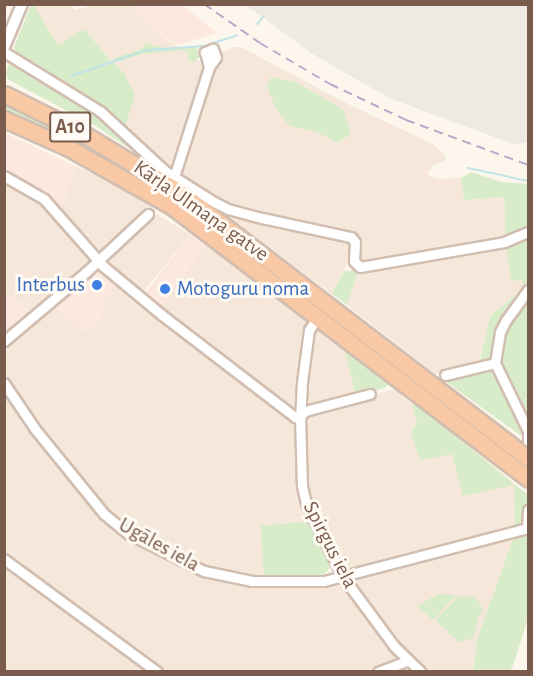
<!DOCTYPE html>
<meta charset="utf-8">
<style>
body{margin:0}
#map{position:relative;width:533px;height:676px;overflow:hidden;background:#fdf6ec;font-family:"Alegreya Sans",sans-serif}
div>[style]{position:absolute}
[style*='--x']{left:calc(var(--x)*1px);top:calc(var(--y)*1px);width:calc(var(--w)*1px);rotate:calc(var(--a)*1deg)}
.residential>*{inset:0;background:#f5e8da}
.commercial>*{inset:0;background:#fde8e0;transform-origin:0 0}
.industrial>*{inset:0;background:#efe9e4}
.green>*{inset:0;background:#d8ecc9}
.stream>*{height:2px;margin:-1px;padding:0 1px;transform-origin:1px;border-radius:1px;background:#bfe3e8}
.roads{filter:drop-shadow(2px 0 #d1beb0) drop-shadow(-2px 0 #d1beb0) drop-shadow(0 2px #d1beb0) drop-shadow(0 -2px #d1beb0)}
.minor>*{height:9px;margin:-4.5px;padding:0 4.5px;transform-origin:4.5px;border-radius:4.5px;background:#fff}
.tertiary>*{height:10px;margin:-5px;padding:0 5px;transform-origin:5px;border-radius:5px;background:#fff}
.trunk>*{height:15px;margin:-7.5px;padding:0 7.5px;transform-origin:7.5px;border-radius:7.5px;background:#f9c8a4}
.rail>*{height:2px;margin-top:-1px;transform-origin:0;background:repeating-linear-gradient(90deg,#b9a8c9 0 9px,transparent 0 15px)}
.dots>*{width:16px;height:16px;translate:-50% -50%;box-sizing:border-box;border:3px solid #fffaf3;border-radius:50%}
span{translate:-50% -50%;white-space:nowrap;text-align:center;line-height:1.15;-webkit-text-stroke:6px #fffaf3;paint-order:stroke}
.shield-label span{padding:2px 4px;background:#fffaf3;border:2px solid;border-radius:4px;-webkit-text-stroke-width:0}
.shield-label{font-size:20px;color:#7a5c4d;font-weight:700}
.street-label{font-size:21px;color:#7a5c4d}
.shop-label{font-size:21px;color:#366cbe}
.right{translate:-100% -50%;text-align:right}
.left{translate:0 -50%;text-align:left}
.frame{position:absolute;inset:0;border:6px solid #7a5c4d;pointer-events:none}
</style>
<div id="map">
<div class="residential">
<i style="clip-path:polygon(33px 5px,71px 5px,75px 10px,94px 5px,130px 5px,158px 34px,202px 63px,205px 69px,175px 168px,169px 171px,124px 130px,115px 65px,84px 29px,58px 45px)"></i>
<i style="clip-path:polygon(234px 47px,241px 47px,350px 105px,433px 144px,445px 155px,445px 161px,434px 165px,427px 174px,436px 179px,461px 178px,465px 200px,504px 197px,506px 241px,365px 265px,356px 261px,360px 236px,228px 208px,177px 176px,218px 54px)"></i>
<i style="clip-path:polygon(75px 166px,105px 179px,152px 207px,97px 254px,59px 214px)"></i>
<i style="clip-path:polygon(4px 178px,43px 201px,94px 259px,33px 315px,18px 299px,5px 298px)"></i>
<i style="clip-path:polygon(233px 213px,351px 241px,352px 254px,332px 294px,230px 219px)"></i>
<i style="clip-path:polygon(156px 214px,190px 234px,141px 295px,101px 259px)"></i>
<i style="clip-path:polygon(505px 244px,523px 279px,524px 288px,490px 316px,478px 366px,435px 374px,347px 305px,358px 270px)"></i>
<i style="clip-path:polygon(206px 246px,309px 318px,302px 358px,299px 410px,295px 412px,157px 308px)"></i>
<i style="clip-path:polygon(119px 282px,295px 420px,298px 426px,304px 508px,310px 521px,262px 526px,264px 578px,215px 570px,198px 564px,120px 523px,27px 413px,5px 377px,4px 346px,51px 304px,106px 309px,100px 303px)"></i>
<i style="clip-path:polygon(315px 325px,344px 347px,356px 396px,308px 408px,304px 404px,305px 377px,311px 331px)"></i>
<i style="clip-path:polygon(395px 389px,412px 405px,417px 422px,411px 432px,420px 460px,452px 453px,514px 485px,515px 531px,344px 574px,305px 487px,304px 415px,307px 411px)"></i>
<i style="clip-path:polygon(4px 393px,21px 419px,104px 519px,120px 533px,136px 542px,253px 585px,337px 584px,345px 590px,398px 655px,397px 663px,373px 672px,160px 671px,5px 556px)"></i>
<i style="clip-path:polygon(515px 534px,477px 639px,473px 671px,427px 671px,399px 646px,353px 583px,358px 574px)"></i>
<i style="clip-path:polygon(4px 561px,153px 671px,5px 671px)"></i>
</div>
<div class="commercial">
<i style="clip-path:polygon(130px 5px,182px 5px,217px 33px,178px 45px,158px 34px)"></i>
<i style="clip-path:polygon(5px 133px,75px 166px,59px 214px,5px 174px)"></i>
<i style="left:190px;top:234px;width:20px;height:78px;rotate:37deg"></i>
<i style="clip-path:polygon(98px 266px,119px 282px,101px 303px,107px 309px,86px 333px,51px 304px)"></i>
<i style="clip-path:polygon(5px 298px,18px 299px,33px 315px,5px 338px)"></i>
</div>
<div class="industrial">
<i style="clip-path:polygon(246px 5px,528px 5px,528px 142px,513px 144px,389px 98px,314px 55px)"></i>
</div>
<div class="green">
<i style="clip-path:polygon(33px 4px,58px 45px,84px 29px,113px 63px,114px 58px,140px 50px,144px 46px,143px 42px,163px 48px,196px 46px,200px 56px,194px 62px,187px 60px,189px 53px,181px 50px,142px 54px,114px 63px,124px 73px,135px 95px,124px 130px,89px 98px,17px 56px,14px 47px,31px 5px)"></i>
<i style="clip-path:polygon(9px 64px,26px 68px,84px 103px,147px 160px,94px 125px,9px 80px,5px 74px)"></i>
<i style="clip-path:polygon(271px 77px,295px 82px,336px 105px,343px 110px,351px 134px,337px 143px,317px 132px,290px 126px,276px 109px,267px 87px)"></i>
<i style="clip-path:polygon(4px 105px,94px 147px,183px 201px,510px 451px,510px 458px,238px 247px,174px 202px,86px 149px,5px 111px)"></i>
<i style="clip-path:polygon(471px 172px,502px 182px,528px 184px,528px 441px,441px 378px,478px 369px,490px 316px,524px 288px,522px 280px,511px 281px,506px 244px,504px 197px,464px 200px,461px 178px)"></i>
<i style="clip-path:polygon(358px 270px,358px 272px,347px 305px,332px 294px,344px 271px)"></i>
<i style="clip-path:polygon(344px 347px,390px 382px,385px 388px,356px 396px)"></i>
<i style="clip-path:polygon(414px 402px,528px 495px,524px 523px,515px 531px,514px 485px,463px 496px,452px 454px,420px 460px,411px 432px,417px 422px,412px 405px)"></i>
<i style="clip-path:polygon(310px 521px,331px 561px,329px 569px,322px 576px,264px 578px,261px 526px)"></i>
<i style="clip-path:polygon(528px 530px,528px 618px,514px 663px,510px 671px,473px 672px,477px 639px,515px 534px)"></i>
<i style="clip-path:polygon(440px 593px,456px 596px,433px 620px,417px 606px)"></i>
<i style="clip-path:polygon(459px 596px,476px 597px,484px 611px,479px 615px,473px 638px,459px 642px,435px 620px)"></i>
</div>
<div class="stream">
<i style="--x:257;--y:24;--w:9;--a:-49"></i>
<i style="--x:71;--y:76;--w:80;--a:-18.9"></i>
<i style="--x:147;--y:50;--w:57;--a:-4"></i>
<i style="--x:204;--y:46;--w:35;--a:-18"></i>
<i style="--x:468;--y:168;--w:61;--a:12.2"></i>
</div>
<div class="roads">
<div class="minor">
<i style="--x:4;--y:52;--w:113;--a:31.6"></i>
<i style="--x:100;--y:111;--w:88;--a:42.7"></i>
<i style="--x:165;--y:171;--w:58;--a:32.3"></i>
<i style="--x:214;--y:202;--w:16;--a:27"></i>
<i style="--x:228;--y:209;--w:35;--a:15"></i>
<i style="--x:262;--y:218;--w:91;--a:12.1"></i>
<i style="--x:351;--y:237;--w:6;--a:51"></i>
<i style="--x:355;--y:242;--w:19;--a:93"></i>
<i style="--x:354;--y:261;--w:8;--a:45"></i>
<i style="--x:360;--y:267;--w:146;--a:-9.8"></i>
<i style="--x:504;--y:242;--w:26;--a:-23"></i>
<i style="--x:4;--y:176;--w:46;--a:29.9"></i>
<i style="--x:44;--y:199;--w:89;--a:48.6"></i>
<i style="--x:103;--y:266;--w:77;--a:39.7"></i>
<i style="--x:162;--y:315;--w:168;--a:37.5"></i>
<i style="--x:295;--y:417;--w:5;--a:-11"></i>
<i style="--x:174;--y:177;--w:115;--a:-72.3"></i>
<i style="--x:209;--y:67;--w:12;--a:-55"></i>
<i style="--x:216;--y:57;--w:9;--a:-111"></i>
<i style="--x:213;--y:49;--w:9;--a:159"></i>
<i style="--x:205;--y:52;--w:16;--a:75"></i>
<i style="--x:528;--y:290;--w:37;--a:126"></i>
<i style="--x:506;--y:320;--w:13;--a:117"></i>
<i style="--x:500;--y:332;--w:31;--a:99"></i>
<i style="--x:495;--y:363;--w:76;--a:64.1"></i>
<i style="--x:528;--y:431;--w:10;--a:90"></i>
<i style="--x:313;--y:324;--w:7;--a:124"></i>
<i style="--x:309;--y:330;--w:52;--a:97.7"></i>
<i style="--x:302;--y:382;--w:34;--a:93"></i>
<i style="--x:300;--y:416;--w:70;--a:88.4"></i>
<i style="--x:302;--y:486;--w:17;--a:77"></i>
<i style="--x:306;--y:503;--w:83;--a:63.4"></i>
<i style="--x:343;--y:577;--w:86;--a:53.5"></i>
<i style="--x:394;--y:646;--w:37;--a:44"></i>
<i style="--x:4;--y:341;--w:107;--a:-40.1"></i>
<i style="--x:86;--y:272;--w:85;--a:-43.1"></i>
<i style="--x:445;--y:375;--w:51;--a:-13.5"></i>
<i style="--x:4;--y:383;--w:55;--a:56"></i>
<i style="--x:35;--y:429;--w:109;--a:50.9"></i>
<i style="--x:104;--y:514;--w:32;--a:39"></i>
<i style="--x:129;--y:534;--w:84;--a:26.3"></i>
<i style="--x:204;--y:571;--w:49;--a:11.8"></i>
<i style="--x:252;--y:581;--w:72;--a:0"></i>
<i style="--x:324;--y:581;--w:211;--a:-14.6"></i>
<i style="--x:300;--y:416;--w:7;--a:-45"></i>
<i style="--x:305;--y:411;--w:67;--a:-14.7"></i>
<i style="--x:527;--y:529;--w:19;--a:-87"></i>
<i style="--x:4;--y:559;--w:190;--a:36.4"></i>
<i style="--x:378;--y:672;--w:31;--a:-21"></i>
</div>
<div class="tertiary">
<i style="--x:4;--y:47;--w:47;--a:-67.3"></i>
</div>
<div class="trunk">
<i style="--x:4;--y:94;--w:81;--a:26.3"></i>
<i style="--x:77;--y:130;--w:122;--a:31.2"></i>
<i style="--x:181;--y:193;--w:437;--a:37.4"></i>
<i style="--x:4;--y:119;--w:69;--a:24"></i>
<i style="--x:67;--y:147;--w:122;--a:29.5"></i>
<i style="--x:173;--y:207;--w:447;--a:37.4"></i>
</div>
</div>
<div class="rail">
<i style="--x:204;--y:4;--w:68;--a:34.9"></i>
<i style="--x:260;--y:43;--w:81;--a:30.4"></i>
<i style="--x:330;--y:84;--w:84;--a:25.3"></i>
<i style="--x:406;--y:120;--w:130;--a:20.2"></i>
</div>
<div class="dots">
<i style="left:97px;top:285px;background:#3f7fe0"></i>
<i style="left:165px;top:289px;background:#3f7fe0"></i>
</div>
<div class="shield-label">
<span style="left:70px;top:127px">A10</span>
</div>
<div class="street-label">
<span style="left:201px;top:211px;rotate:35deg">Kārļa Ulmaņa gatve</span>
<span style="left:159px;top:545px;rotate:29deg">Ugāles iela</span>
<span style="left:330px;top:545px;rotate:63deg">Spirgus iela</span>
</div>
<div class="shop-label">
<span class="right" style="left:85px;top:285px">Interbus</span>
<span class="left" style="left:177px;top:289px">Motoguru noma</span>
</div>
<div class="frame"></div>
</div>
